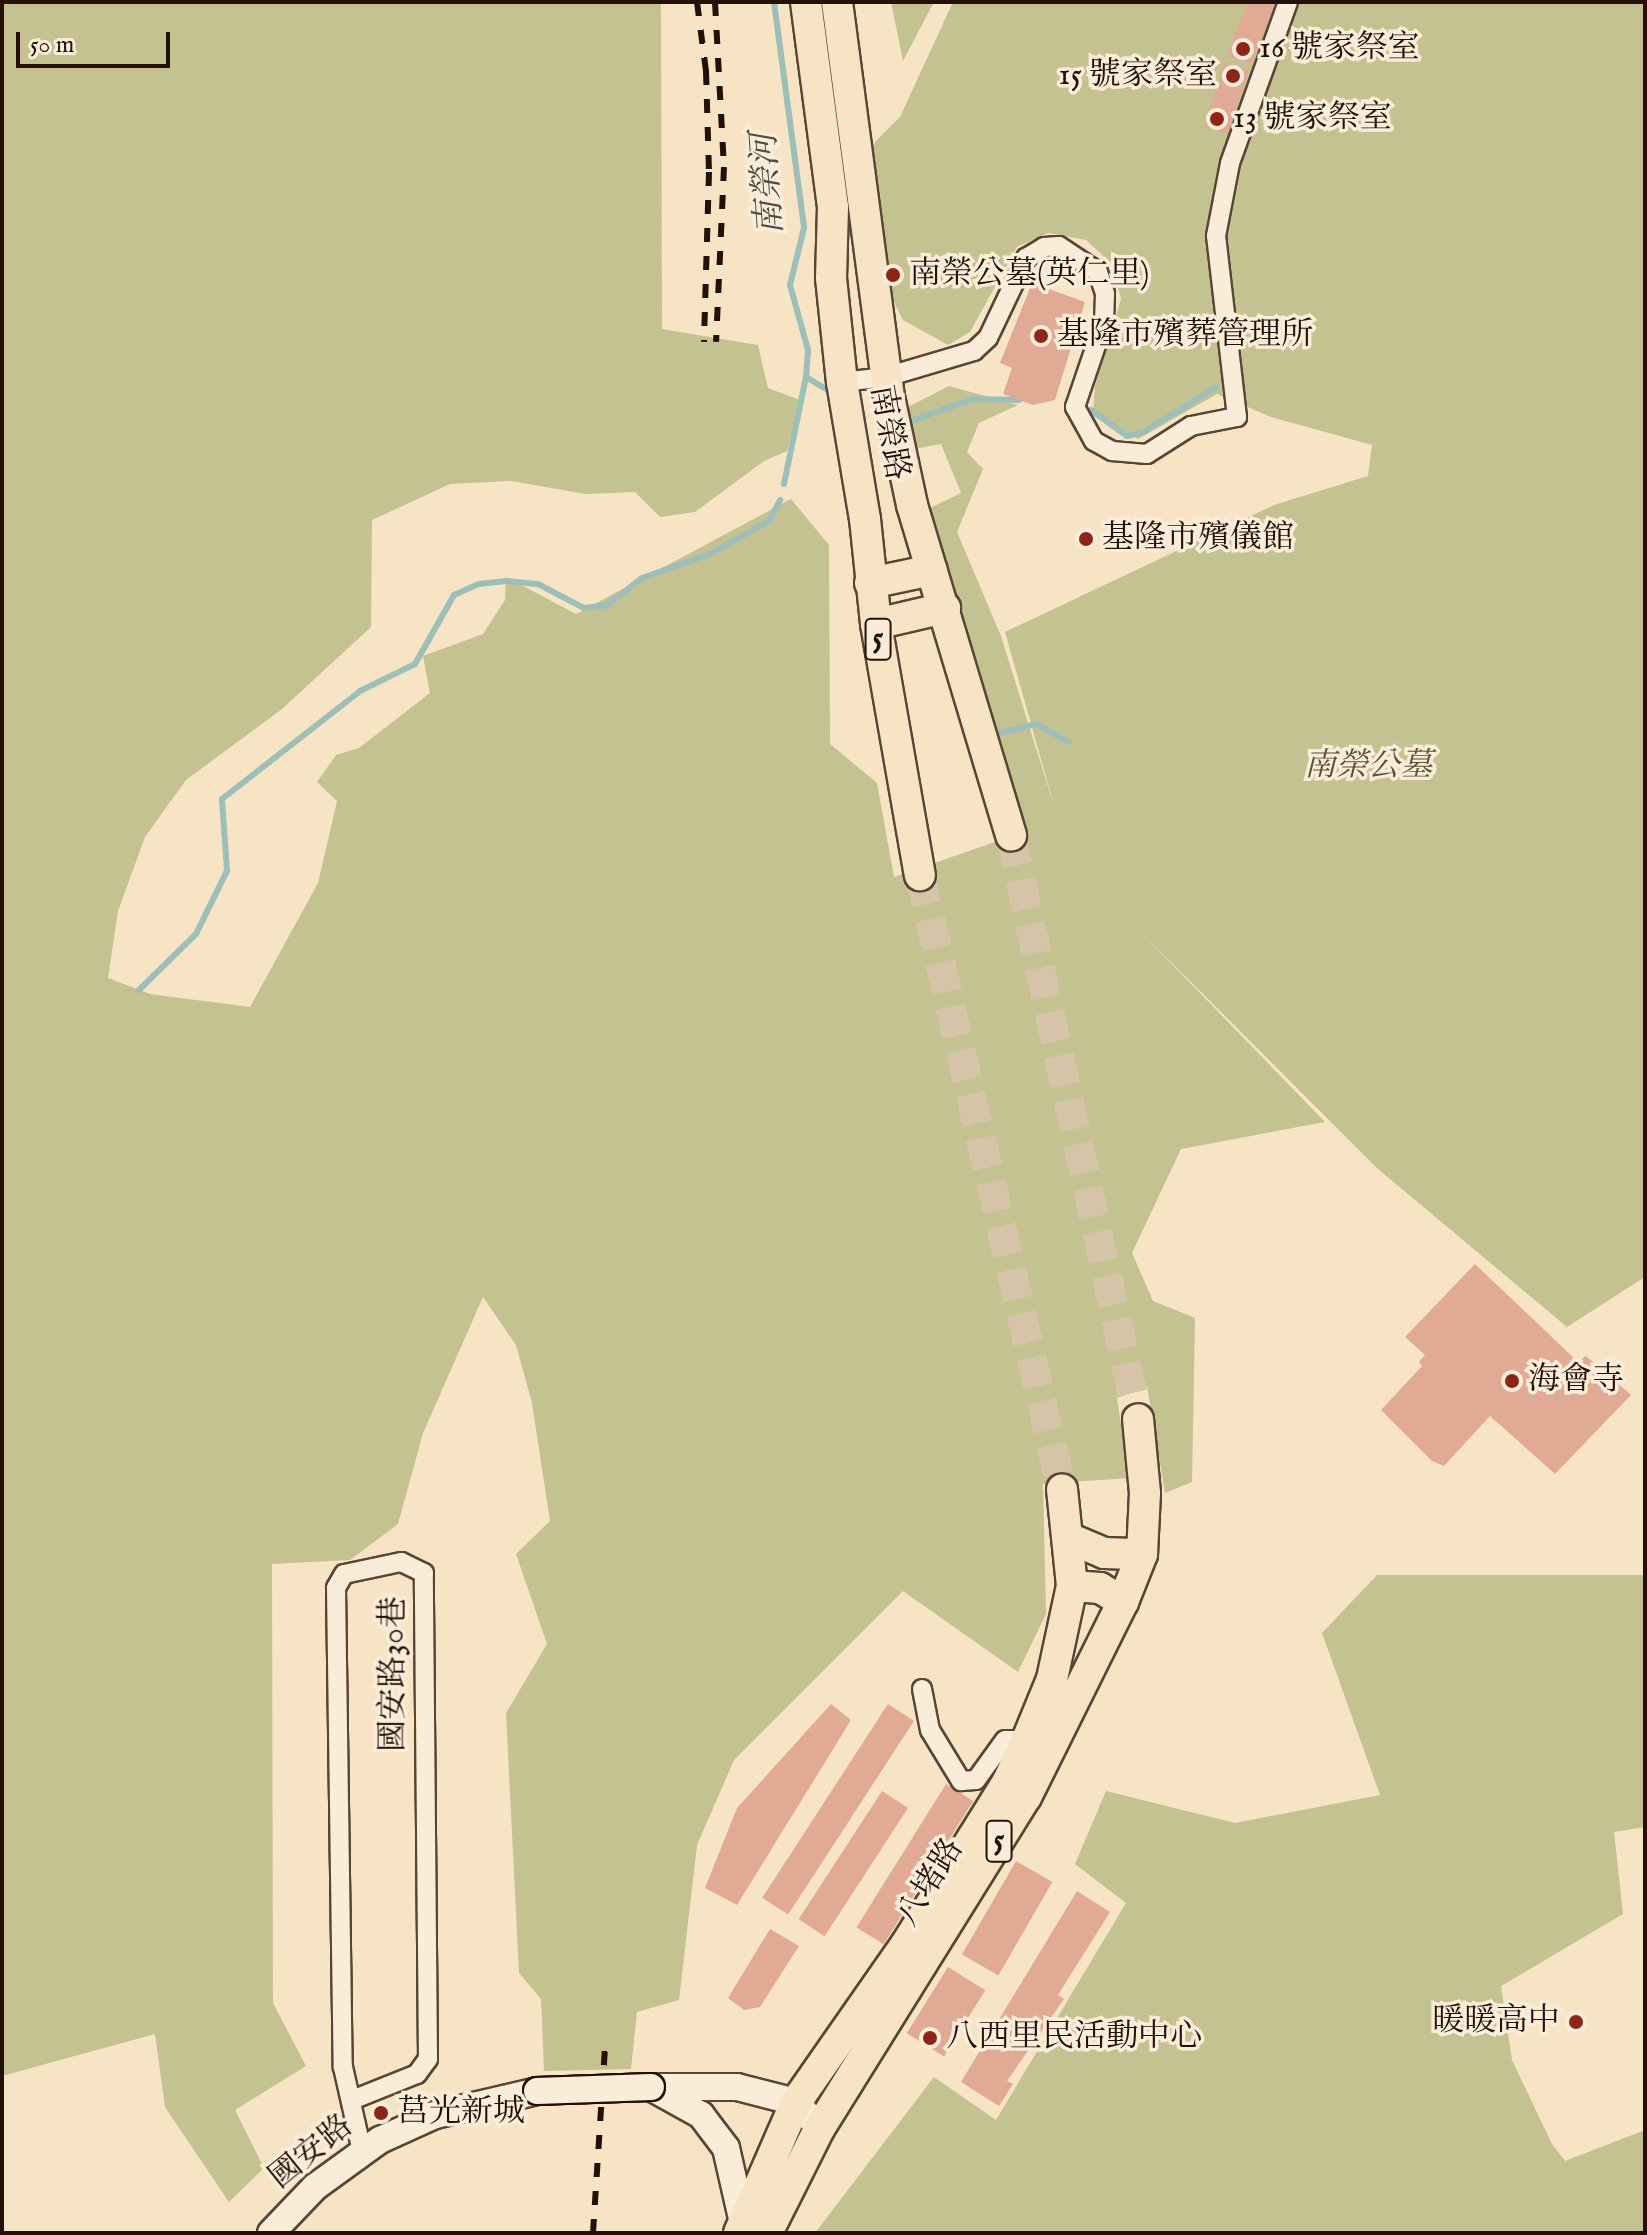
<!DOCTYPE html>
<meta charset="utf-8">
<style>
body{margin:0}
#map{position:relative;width:1647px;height:2235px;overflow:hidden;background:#f6e4c5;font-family:"IM FELL English","Noto Serif TC",serif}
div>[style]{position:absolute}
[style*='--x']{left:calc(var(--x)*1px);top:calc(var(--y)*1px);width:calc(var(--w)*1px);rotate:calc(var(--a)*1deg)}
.green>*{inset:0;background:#c3c290}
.stream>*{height:6px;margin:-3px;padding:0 3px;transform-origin:3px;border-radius:3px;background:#9dbeb9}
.building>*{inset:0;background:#e1aa95;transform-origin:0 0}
.primary-tunnel>*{height:30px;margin-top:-15px;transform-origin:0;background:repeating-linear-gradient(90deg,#d6c4a8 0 30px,transparent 0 45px)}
.roads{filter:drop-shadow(2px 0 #584536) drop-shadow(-2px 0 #584536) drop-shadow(0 2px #584536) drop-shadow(0 -2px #584536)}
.street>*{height:18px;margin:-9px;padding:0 9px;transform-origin:9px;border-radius:9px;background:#f9edd9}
.secondary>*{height:26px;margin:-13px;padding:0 13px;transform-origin:13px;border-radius:13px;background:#f9edd9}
.primary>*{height:30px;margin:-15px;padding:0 15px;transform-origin:15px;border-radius:15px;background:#f6e4c5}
.rail>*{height:6px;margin-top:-3px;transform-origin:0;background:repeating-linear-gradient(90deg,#241007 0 14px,transparent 0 28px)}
.bridges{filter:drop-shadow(2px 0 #241007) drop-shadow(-2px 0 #241007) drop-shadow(0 2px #241007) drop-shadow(0 -2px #241007)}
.secondary-bridge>*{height:26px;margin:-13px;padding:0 13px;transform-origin:13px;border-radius:13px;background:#f9edd9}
.dots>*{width:22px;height:22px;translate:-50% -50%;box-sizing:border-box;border:4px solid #f9edd9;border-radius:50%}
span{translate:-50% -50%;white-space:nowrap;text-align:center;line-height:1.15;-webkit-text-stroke:7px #f9edd9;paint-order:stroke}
.shield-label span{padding:2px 6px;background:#f9edd9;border:2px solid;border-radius:6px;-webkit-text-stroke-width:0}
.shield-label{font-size:30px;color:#241007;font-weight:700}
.poi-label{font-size:32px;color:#241007}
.left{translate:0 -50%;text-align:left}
.right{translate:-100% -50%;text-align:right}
.street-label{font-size:32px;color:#241007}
.park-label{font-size:32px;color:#5c4e37;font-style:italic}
.water-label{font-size:34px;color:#4e4d45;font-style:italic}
.frame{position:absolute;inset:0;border:4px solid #241007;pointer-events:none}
.scale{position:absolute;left:16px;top:32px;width:154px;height:36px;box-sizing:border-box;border:4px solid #241007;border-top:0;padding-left:10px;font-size:24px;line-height:28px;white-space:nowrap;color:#241007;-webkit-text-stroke:6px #f9edd9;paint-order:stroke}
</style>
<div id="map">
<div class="green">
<i style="clip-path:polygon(2px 2px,661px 2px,662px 329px,758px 345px,768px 388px,800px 400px,787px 451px,764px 461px,695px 512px,660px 517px,635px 492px,586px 494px,511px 481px,450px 484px,372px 520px,371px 627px,282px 709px,186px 780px,145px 837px,118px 911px,108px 978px,150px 994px,250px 1007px,318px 883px,337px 801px,317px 782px,336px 755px,359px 748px,430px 693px,423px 656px,483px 634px,505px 600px,506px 577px,576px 614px,791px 499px,829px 545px,830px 744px,877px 783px,894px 877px,1027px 831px,928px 509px,961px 493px,941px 444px,914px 449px,908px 407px,949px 386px,1018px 405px,979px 423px,967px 452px,983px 469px,957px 532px,1001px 636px,1055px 809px,1005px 632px,1274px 505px,1368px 476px,1372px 445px,1271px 417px,1217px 394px,1138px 439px,1093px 412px,1095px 386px,1121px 299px,1112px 264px,1086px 240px,1048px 233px,1017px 247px,970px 332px,948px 345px,903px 320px,887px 288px,866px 151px,900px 117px,953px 2px,1645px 2px,1645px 1277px,1567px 1327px,1378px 1169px,1140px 931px,1325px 1122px,1181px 1149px,1132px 1253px,1153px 1301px,1195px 1318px,1192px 1482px,1165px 1493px,1147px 1386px,1117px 1398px,1129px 1478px,1043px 1484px,1046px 1614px,1018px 1672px,903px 1591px,734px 1760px,697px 1845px,679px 2000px,637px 2012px,631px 2069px,544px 2071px,541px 1999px,519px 1973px,506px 1713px,547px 1644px,516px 1554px,550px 1521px,532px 1403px,516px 1345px,483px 1297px,423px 1433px,398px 1524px,350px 1560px,272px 1564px,273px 2003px,306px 2066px,235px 2110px,264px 2168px,229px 2202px,165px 2107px,155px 2034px,2px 2076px)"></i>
<i style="clip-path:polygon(891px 2px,934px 2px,903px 61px)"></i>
<i style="clip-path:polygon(1377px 1575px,1645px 1575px,1645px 1827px,1614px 1832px,1623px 1914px,1501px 1986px,1512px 2060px,1552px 2144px,1565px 2161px,1645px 2130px,1645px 2233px,815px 2233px,934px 2077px,996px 2120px,1126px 1903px,1075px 1864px,1106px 1791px,1235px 1823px,1380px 1795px,1322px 1633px)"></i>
</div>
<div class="stream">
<i style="--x:774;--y:2;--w:228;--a:82.4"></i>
<i style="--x:804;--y:228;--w:59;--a:103.8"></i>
<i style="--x:790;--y:285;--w:67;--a:74.5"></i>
<i style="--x:808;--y:350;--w:27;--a:94"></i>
<i style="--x:806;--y:377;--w:31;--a:31"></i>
<i style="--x:1091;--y:410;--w:44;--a:35.8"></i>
<i style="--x:1127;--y:436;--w:17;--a:-13"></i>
<i style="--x:1144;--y:432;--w:85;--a:-32"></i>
<i style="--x:908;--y:422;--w:69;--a:-19.5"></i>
<i style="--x:973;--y:399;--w:46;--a:1.2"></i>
<i style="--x:784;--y:484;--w:109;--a:-78.4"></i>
<i style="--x:995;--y:734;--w:42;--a:-13.7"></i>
<i style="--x:1036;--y:724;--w:37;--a:29"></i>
<i style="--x:139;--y:990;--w:80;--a:-44.5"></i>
<i style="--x:196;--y:934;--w:70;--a:-63.8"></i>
<i style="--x:227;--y:871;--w:72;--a:-94"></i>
<i style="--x:222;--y:799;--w:175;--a:-38"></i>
<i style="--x:360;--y:691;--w:61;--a:-26.1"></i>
<i style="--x:415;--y:664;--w:79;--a:-60.5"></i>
<i style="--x:454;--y:595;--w:27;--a:-24"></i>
<i style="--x:479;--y:584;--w:28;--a:-6"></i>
<i style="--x:507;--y:581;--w:31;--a:6"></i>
<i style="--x:538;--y:584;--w:52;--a:27.6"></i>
<i style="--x:584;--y:608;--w:23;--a:-7"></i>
<i style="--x:607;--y:605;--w:44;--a:-37.6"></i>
<i style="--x:642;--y:578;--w:72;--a:-19.4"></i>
<i style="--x:710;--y:554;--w:68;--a:-29.2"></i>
<i style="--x:769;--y:521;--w:24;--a:-62"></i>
</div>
<div class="building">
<i style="clip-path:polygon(1248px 2px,1276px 2px,1251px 65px,1227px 55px)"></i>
<i style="left:1225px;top:62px;width:25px;height:68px;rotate:18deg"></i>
<i style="clip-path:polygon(1032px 283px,1085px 302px,1055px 400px,1033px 405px,1003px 394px,1012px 368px,1000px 363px)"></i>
<i style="clip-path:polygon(1475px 1264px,1578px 1362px,1586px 1356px,1631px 1395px,1555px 1474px,1490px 1416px,1444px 1466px,1432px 1461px,1381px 1410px,1422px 1366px,1419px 1362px,1425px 1355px,1405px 1337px)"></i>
<i style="clip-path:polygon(831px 1704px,851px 1720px,737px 1905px,705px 1888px,737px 1808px)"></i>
<i style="left:888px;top:1704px;width:31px;height:231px;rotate:33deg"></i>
<i style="left:946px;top:1784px;width:32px;height:169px;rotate:32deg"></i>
<i style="left:882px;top:1791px;width:31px;height:153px;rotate:33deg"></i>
<i style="left:1016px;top:1861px;width:42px;height:108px;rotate:30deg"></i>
<i style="clip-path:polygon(1077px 1891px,1110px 1912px,1058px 1995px,1064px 1999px,1007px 2081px,1013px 2084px,999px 2106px,961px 2082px)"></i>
<i style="clip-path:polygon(770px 1929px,799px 1946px,760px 2007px,744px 2010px,728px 1998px)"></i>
<i style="left:948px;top:1967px;width:44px;height:78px;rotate:32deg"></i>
</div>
<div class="primary-tunnel">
<i style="--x:1011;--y:836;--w:597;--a:77.71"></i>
<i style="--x:920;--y:875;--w:631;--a:77"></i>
</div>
<div class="roads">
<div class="street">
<i style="--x:842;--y:382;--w:44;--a:-6.5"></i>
<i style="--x:886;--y:377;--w:92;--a:-16.5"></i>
<i style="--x:974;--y:351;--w:19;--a:-43"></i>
<i style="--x:988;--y:338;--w:89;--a:-64.6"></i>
<i style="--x:1026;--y:258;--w:21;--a:-31"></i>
<i style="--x:1044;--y:247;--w:15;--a:-4"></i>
<i style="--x:1059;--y:246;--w:47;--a:33.7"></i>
<i style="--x:1098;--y:272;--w:23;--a:72"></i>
<i style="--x:1105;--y:294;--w:28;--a:92"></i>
<i style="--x:1104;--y:322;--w:90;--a:108.8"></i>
<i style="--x:1075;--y:407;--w:39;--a:61"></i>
<i style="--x:1094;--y:441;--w:21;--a:29"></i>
<i style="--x:1112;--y:451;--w:35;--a:5"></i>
<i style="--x:1147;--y:454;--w:52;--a:-32.5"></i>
<i style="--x:1191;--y:426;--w:47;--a:-11.1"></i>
<i style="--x:1237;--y:417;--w:182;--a:-96.6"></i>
<i style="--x:1216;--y:236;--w:74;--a:-79.1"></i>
<i style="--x:1230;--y:163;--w:171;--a:-70.2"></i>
<i style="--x:922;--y:1689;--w:42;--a:79"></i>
<i style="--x:930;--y:1730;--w:60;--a:58.7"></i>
<i style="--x:961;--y:1781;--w:15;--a:-4"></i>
<i style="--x:976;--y:1780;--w:49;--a:-54.1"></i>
<i style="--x:1005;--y:1740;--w:22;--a:0"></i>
<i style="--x:352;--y:2100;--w:70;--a:-21.8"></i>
<i style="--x:417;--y:2074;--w:19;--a:-54"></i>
<i style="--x:428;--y:2059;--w:486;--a:-90.5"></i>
<i style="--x:424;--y:1573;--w:25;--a:-154"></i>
<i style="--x:401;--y:1562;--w:58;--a:168.1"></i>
<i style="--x:344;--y:1574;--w:16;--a:120"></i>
<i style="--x:336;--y:1588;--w:479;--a:89.2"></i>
<i style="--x:343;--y:2067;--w:86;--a:77.3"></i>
</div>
<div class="secondary">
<i style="--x:651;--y:2087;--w:86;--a:0"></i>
<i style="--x:737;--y:2087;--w:61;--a:14.3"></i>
<i style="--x:796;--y:2102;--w:20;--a:49"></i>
<i style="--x:654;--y:2089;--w:54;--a:29"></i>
<i style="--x:701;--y:2115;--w:41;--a:52.9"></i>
<i style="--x:726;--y:2148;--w:77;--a:77.2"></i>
<i style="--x:271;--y:2233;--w:64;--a:-46.3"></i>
<i style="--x:315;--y:2187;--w:80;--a:-35.9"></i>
<i style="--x:380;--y:2140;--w:60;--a:-24.4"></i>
<i style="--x:435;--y:2115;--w:105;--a:-13.2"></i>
</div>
<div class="primary">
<i style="--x:806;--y:2;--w:207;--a:82.5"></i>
<i style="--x:833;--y:207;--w:71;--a:91.6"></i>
<i style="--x:831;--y:278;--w:105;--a:84"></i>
<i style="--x:842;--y:382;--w:139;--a:80.5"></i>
<i style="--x:865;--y:519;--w:106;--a:84"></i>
<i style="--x:876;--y:624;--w:255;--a:80.1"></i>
<i style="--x:837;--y:2;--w:393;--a:82.5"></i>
<i style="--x:888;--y:392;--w:116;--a:78"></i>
<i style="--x:912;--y:505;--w:345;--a:73.3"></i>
<i style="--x:870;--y:583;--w:63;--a:-11.8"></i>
<i style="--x:876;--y:624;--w:71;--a:-13.1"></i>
<i style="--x:1071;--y:1539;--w:36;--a:23"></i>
<i style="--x:1104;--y:1553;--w:38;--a:2"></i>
<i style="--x:1072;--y:1586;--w:28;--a:4"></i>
<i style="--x:1100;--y:1588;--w:27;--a:31"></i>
<i style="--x:739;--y:2233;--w:143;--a:-66.5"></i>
<i style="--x:796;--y:2102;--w:190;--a:-55.1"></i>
<i style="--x:905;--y:1946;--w:195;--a:-58"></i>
<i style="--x:1008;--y:1781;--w:45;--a:-65.1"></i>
<i style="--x:1027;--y:1740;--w:66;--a:-67.7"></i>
<i style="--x:1052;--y:1679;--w:95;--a:-77.9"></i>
<i style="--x:1072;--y:1586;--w:97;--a:-95.9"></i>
<i style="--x:767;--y:2233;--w:116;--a:-63.4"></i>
<i style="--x:819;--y:2129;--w:391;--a:-58.1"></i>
<i style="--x:1026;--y:1797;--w:218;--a:-63.6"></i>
<i style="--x:1123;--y:1602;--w:52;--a:-68.4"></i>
<i style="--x:1142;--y:1554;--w:61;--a:-87.2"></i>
<i style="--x:1145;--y:1493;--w:74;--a:-95.4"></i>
</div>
</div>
<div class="rail">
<i style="--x:697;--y:2;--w:70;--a:82.6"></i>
<i style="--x:706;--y:71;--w:101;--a:88.3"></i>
<i style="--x:709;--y:172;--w:170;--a:91.7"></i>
<i style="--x:715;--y:2;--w:165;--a:86.9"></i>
<i style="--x:724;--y:167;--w:175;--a:92.6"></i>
<i style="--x:593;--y:2233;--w:186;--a:-86.3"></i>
</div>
<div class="bridges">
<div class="secondary-bridge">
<i style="--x:537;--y:2091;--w:114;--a:-2"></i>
</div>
</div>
<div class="dots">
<i style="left:1243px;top:49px;background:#8f2418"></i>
<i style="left:1233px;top:76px;background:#8f2418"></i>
<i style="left:1217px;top:119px;background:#8f2418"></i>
<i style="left:893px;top:275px;background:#8f2418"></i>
<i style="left:1041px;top:336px;background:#8f2418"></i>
<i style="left:1086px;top:539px;background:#8f2418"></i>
<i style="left:1512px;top:1381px;background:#8f2418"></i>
<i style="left:1576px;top:2022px;background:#8f2418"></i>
<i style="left:930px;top:2038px;background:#8f2418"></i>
<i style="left:381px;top:2113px;background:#8f2418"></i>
</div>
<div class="shield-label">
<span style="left:878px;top:639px">5</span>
<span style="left:999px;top:1841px">5</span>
</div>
<div class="poi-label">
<span class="left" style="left:1259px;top:49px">16 號家祭室</span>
<span class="right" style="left:1217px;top:76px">15 號家祭室</span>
<span class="left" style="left:1233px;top:119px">13 號家祭室</span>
<span class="left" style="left:909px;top:275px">南榮公墓(英仁里)</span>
<span class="left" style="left:1057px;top:336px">基隆市殯葬管理所</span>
<span class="left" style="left:1102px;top:539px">基隆市殯儀館</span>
<span class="left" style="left:1528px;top:1381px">海會寺</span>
<span class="right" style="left:1560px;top:2022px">暖暖高中</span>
<span class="left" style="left:946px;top:2038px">八西里民活動中心</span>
<span class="left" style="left:397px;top:2113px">莒光新城</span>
</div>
<div class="street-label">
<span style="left:888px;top:433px;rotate:80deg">南榮路</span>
<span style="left:395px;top:1674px;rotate:-90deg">國安路30巷</span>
<span style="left:931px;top:1883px;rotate:-58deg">八堵路</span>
<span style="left:312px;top:2153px;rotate:-39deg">國安路</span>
</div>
<div class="park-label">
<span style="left:1368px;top:767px">南榮公墓</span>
</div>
<div class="water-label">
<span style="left:768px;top:184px;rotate:-94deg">南榮河</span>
</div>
<div class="frame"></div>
<div class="scale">50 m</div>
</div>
